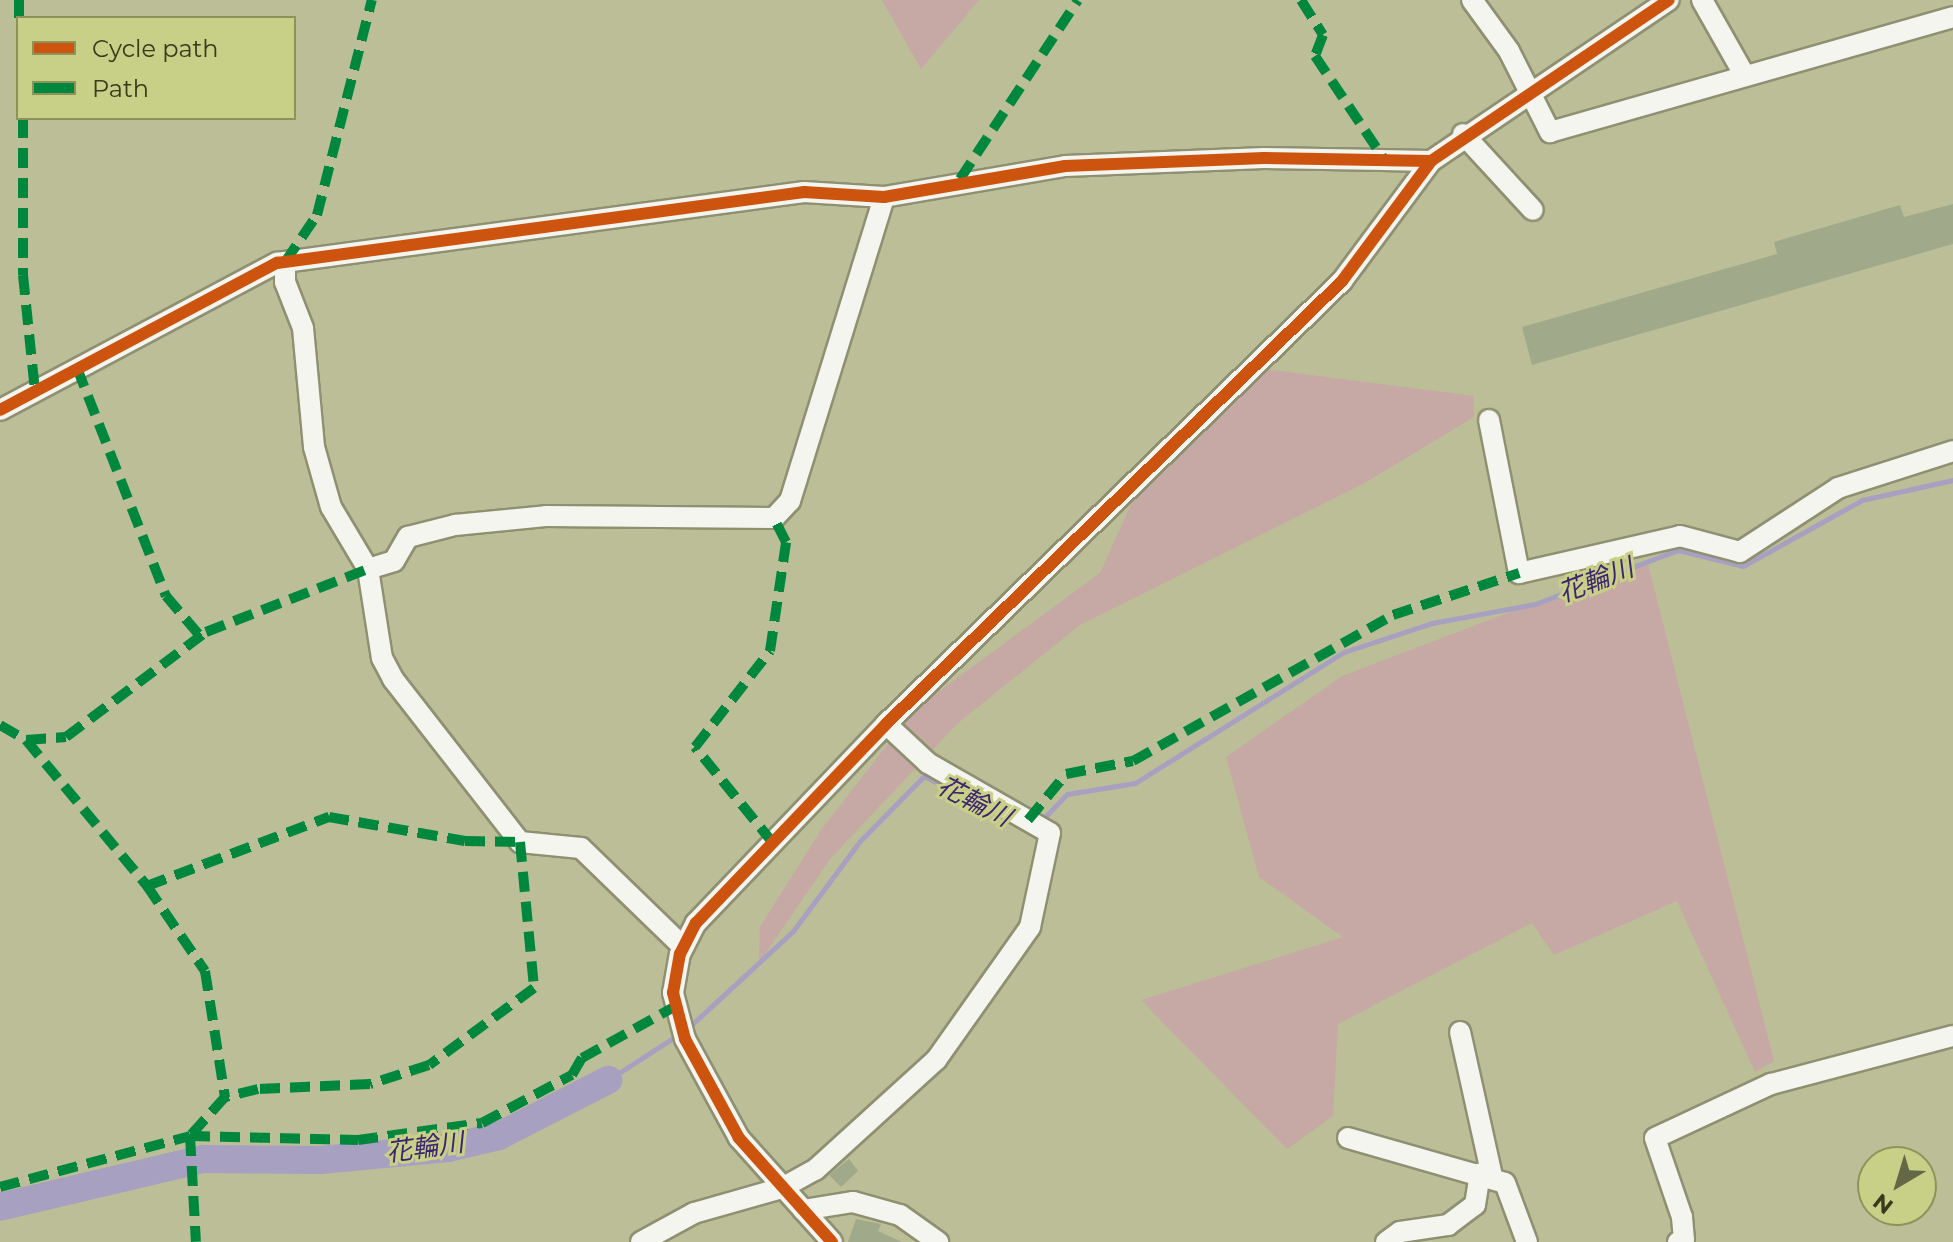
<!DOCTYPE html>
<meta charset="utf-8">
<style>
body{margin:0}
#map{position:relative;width:1953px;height:1242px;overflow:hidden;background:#bbbe97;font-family:Montserrat,"Noto Sans JP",sans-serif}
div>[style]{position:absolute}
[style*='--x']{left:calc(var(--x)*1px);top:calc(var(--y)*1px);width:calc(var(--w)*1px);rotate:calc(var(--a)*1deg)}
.green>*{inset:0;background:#c6a9a4}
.stream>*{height:5px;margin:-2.5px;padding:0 2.5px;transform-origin:2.5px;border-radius:2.5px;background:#a7a0c1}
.river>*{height:28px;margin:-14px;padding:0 14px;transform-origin:14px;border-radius:14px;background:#a7a0c1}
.building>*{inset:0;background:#a1a98b}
.roads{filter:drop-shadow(2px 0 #8e9071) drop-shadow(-2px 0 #8e9071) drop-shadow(0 2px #8e9071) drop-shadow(0 -2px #8e9071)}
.minor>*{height:20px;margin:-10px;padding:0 10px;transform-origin:10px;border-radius:10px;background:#f5f5ef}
.quiet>*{height:10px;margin-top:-5px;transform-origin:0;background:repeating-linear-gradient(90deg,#00873e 0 20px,transparent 0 30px)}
.cycleway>*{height:12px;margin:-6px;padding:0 6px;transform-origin:6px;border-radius:6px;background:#cd540e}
span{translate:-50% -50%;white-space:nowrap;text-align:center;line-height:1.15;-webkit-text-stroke:6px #c8cf86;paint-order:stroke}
.water-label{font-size:26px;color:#3c2570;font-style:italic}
.legend{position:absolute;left:16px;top:16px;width:280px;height:104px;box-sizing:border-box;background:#c8cf86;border:2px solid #8e935c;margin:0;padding:10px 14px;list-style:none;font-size:24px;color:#373a1c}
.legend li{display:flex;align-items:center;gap:16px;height:40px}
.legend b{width:40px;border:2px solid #8e935c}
.north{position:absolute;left:1857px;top:1146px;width:80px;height:80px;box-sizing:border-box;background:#c8cf86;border:2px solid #8e935c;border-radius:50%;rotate:218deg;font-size:22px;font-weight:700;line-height:32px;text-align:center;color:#373a1c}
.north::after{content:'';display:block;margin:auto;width:28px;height:36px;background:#656847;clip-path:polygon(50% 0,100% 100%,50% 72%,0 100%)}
</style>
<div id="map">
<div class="green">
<i style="clip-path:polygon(882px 0,979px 0,921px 69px)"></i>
<i style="clip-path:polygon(1264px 369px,1474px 396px,1474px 417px,1363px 484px,1080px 625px,958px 723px,830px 859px,759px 963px,760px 927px,821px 830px,915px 709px,1100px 573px,1134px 498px)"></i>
<i style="clip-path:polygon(1647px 560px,1774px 1061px,1755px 1072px,1677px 901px,1554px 955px,1532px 923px,1338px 1024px,1333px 1116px,1287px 1149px,1141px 1000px,1343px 937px,1259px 877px,1226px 757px,1342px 676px)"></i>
</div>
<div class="stream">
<i style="--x:1041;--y:821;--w:37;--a:-46"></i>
<i style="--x:1067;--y:794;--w:69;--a:-9.2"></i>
<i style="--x:1135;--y:783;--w:247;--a:-32.1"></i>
<i style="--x:1344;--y:652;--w:93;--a:-18.2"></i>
<i style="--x:1432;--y:623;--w:105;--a:-10.5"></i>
<i style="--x:1535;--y:604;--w:153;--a:-20.7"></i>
<i style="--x:1678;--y:550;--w:67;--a:13.8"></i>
<i style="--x:1743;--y:566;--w:136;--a:-29"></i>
<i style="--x:1862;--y:500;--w:93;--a:-12.4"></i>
<i style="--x:688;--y:1028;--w:143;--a:-42.7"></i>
<i style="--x:793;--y:931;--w:111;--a:-53.4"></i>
<i style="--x:859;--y:842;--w:93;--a:-45.4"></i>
<i style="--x:924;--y:776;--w:91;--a:27.4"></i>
<i style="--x:608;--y:1080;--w:85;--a:-32.9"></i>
</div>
<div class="river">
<i style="--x:0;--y:1207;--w:209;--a:-13.3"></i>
<i style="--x:203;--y:1159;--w:118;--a:0.5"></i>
<i style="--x:321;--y:1160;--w:128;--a:-5.4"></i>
<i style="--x:448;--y:1148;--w:52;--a:-13.2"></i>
<i style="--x:499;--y:1136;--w:123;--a:-27.2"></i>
</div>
<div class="building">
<i style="clip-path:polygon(1953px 204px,1953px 244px,1532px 365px,1522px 327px,1777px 254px,1774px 242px,1900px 205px,1904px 217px)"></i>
<i style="clip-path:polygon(849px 1159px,858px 1171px,841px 1187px,829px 1175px)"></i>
<i style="clip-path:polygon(856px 1219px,881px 1224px,878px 1231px,902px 1242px,848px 1242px)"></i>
</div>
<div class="roads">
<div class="minor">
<i style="--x:1472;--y:0;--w:63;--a:54"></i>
<i style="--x:1509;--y:51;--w:91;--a:63.2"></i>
<i style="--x:1550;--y:132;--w:419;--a:-15.9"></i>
<i style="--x:1702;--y:0;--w:87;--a:60.5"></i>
<i style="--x:1463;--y:134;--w:103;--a:47.4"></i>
<i style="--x:285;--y:262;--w:20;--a:90"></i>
<i style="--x:285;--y:282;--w:49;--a:68.6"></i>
<i style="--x:303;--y:328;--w:120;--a:84.7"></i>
<i style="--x:314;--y:447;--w:62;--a:74.2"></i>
<i style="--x:331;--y:507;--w:72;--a:59.2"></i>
<i style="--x:368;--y:569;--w:90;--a:81.1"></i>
<i style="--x:382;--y:658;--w:24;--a:62"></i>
<i style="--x:393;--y:679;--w:207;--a:52.1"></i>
<i style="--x:520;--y:842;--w:61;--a:5.6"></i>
<i style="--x:581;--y:848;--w:142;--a:44.1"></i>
<i style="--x:0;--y:410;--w:314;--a:-28"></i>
<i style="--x:277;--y:263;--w:532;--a:-7.67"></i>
<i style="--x:804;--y:192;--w:80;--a:3.6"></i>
<i style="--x:884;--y:197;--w:184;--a:-9.7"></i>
<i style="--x:1065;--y:166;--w:199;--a:-2.3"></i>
<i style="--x:1264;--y:158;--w:167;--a:1"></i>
<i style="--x:1489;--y:420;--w:156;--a:78.9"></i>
<i style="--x:1519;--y:573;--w:165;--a:-12.9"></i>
<i style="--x:1680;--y:536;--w:62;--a:14.9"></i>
<i style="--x:1740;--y:552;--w:117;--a:-33.1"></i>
<i style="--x:1838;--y:488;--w:121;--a:-17.8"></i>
<i style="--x:368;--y:569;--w:27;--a:-17"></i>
<i style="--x:394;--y:561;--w:28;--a:-60"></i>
<i style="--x:408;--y:537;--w:49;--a:-14.3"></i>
<i style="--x:455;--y:525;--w:91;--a:-5.6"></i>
<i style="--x:546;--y:516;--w:228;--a:0.5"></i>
<i style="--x:774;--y:518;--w:23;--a:-47"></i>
<i style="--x:790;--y:501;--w:318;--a:-72.8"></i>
<i style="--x:1460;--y:1032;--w:148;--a:77.5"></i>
<i style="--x:1348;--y:1138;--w:163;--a:16"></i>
<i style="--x:1505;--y:1183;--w:63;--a:69.6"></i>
<i style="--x:803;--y:1210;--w:51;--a:-9.1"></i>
<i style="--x:853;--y:1202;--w:49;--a:15.5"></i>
<i style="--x:900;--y:1215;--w:47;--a:35.4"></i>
<i style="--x:641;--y:1242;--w:60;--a:-28.7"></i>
<i style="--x:694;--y:1213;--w:91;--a:-15.9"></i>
<i style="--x:782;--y:1188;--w:38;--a:-29"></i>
<i style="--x:815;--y:1170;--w:164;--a:-42.3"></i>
<i style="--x:936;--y:1060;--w:163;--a:-54.7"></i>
<i style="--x:1030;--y:927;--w:96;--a:-78"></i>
<i style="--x:1050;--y:833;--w:141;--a:-150.2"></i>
<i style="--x:928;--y:763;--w:57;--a:-137.1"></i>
<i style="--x:832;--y:1242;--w:140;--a:-131.8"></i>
<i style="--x:739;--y:1138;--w:113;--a:-118.6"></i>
<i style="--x:685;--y:1039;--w:48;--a:-104.6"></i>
<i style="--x:673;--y:993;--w:40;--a:-80"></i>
<i style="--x:680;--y:954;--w:35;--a:-63"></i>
<i style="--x:696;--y:923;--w:275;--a:-46.3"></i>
<i style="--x:886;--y:724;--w:636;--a:-44.17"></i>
<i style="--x:1342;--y:281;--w:149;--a:-53.4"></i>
<i style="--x:1431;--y:161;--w:287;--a:-34.1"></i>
<i style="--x:1386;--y:1242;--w:17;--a:-36"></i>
<i style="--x:1400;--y:1232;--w:49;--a:-8.3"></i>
<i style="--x:1448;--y:1225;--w:34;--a:-37"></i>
<i style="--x:1475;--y:1205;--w:32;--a:-81"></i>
<i style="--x:1678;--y:1242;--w:6;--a:-18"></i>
<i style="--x:1684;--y:1240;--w:23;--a:-95"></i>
<i style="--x:1682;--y:1217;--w:83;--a:-108.9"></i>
<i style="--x:1655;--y:1138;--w:128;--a:-25"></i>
<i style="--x:1771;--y:1084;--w:188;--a:-14.8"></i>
</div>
</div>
<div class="quiet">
<i style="--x:19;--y:0;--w:18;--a:90"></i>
<i style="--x:1301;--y:0;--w:41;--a:57.8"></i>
<i style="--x:1323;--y:35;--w:22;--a:111"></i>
<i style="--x:1315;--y:56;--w:124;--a:56.2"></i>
<i style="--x:23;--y:118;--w:157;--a:90"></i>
<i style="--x:23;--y:275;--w:117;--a:84.1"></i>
<i style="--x:960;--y:179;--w:214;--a:-56.6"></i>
<i style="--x:285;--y:262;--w:57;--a:-55.8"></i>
<i style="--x:317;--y:215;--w:222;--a:-75.7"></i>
<i style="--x:77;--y:368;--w:245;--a:68.7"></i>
<i style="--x:166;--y:596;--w:52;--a:49.6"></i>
<i style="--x:0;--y:725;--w:30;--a:30"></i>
<i style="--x:26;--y:740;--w:40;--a:-4.3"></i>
<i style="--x:66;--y:737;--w:175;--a:-36.9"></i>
<i style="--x:206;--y:632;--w:174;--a:-21.3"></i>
<i style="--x:26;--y:740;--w:190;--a:50.3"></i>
<i style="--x:147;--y:886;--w:103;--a:55.7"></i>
<i style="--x:205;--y:971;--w:128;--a:81"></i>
<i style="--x:225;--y:1097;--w:52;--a:131.9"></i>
<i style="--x:190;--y:1136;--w:106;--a:86.8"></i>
<i style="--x:1028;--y:820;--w:60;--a:-50.4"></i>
<i style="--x:1066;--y:774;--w:68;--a:-11"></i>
<i style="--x:1133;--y:761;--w:298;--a:-29.3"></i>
<i style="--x:1393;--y:615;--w:133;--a:-18.4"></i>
<i style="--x:773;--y:843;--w:124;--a:-129.1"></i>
<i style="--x:695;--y:747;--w:122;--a:-52"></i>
<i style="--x:770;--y:651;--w:110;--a:-81.6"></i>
<i style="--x:786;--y:542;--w:27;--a:-117"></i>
<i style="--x:147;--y:886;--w:195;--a:-20.8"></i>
<i style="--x:329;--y:817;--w:138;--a:10"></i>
<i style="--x:465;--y:841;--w:55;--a:1"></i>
<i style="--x:520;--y:842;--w:147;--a:84.5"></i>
<i style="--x:534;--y:988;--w:130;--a:143.7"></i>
<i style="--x:429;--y:1065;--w:62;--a:162.1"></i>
<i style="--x:370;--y:1084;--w:112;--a:177.4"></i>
<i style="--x:258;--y:1089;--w:34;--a:166"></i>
<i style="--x:0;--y:1187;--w:197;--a:-15"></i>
<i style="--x:190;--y:1136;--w:168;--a:1.4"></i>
<i style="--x:358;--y:1140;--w:125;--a:-7.8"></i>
<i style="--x:482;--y:1123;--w:102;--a:-28.1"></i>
<i style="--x:572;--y:1075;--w:20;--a:-60"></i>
<i style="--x:582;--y:1058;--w:107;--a:-29"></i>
</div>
<div class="cycleway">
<i style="--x:0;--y:410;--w:314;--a:-28"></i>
<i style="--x:277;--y:263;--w:532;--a:-7.67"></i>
<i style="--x:804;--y:192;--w:80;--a:3.6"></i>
<i style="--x:884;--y:197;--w:184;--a:-9.7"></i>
<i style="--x:1065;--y:166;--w:199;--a:-2.3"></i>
<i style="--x:1264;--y:158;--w:167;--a:1"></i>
<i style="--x:832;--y:1242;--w:140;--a:-131.8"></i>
<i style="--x:739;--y:1138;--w:113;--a:-118.6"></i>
<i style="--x:685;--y:1039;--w:48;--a:-104.6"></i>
<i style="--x:673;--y:993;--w:40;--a:-80"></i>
<i style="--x:680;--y:954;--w:35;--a:-63"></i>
<i style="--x:696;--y:923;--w:275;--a:-46.3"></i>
<i style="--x:886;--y:724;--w:636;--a:-44.17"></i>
<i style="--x:1342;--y:281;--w:149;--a:-53.4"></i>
<i style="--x:1431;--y:161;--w:287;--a:-34.1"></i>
</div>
<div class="water-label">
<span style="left:1596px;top:581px;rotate:-21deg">花輪川</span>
<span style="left:974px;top:802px;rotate:27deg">花輪川</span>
<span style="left:425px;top:1148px;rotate:-8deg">花輪川</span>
</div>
<ul class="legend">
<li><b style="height:10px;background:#cd540e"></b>Cycle path</li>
<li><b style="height:10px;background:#00873e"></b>Path</li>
</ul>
<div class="north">N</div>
</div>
